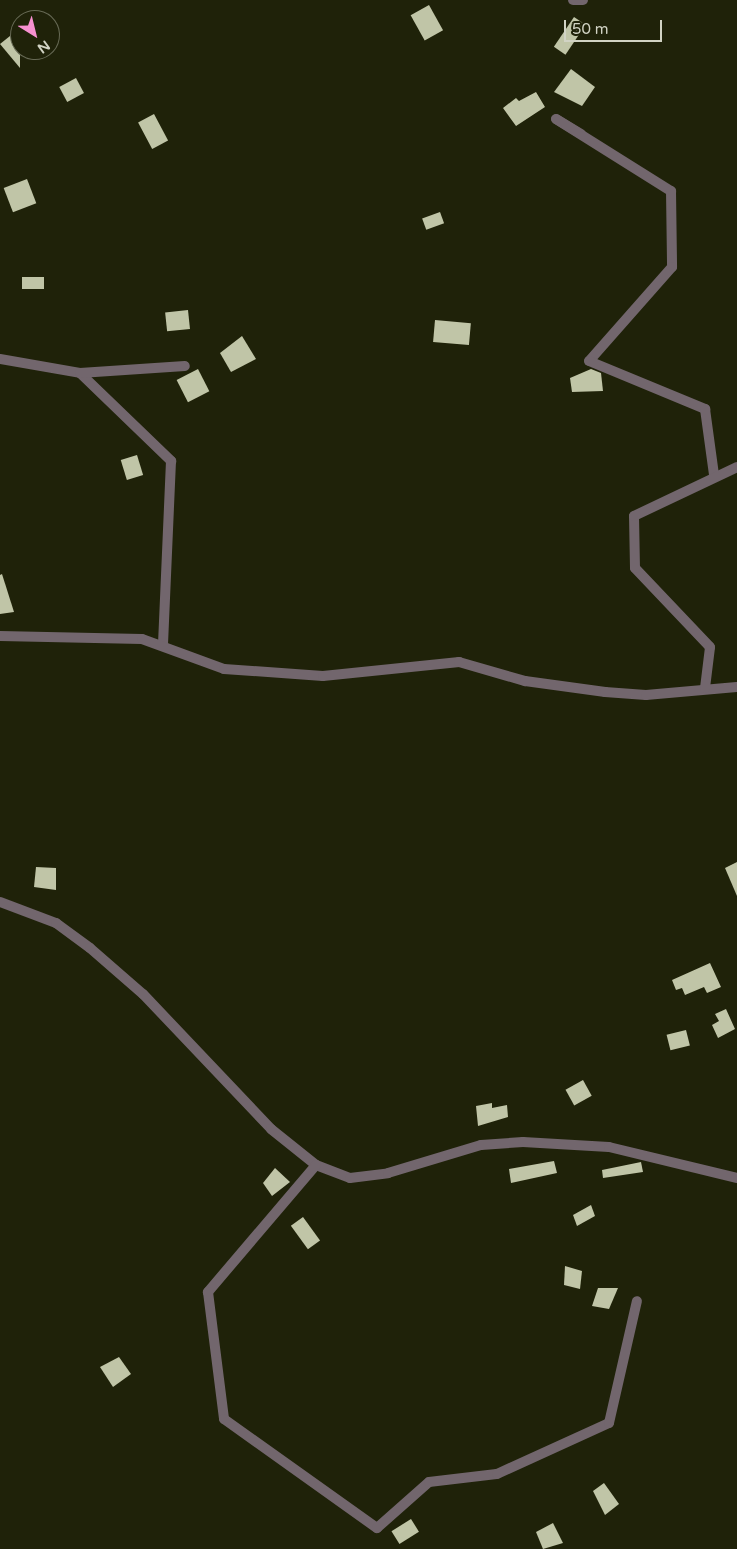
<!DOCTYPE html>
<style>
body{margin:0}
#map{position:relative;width:737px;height:1549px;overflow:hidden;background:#1f2209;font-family:"Varela Round",sans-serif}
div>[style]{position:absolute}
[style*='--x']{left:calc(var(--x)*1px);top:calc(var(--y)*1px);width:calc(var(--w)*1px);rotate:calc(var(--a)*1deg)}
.building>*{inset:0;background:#c0c5a7;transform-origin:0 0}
.street>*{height:10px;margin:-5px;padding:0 5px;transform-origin:5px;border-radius:5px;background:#72666d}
span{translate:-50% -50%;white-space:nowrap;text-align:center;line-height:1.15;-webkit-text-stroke:5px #1f2209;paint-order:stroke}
.north{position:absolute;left:10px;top:10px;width:50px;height:50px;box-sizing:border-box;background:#1f2209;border:1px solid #666954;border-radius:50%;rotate:144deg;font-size:14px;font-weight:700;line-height:20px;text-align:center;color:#d1d3c4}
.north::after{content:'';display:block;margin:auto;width:18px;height:22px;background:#f690d0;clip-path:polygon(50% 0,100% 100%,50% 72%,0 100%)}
.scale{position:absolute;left:564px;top:20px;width:98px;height:22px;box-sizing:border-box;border:2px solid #d1d3c4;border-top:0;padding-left:6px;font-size:15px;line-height:18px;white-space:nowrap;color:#d1d3c4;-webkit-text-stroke:4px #1f2209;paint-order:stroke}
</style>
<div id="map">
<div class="building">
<i style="left:429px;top:5px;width:29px;height:21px;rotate:61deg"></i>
<i style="left:574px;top:17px;width:14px;height:36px;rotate:34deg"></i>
<i style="clip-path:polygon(20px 28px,20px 68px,0 44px)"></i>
<i style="clip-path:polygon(571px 69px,595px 87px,582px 106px,554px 92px)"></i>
<i style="left:76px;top:78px;width:17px;height:19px;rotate:62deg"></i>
<i style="clip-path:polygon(536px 92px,545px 107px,516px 126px,503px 108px,516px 98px,519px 101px)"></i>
<i style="left:154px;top:114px;width:30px;height:18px;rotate:62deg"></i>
<i style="left:27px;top:179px;width:26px;height:25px;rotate:69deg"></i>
<i style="left:440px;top:212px;width:12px;height:19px;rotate:70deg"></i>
<i style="left:22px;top:277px;width:22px;height:12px"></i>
<i style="left:188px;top:310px;width:19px;height:23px;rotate:84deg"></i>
<i style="left:435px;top:320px;width:36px;height:22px;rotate:5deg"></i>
<i style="clip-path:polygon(242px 336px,256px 359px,231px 372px,220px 353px)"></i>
<i style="left:198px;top:369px;width:25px;height:24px;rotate:63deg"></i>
<i style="clip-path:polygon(591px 369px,601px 373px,603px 391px,572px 392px,570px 378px)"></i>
<i style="left:137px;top:455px;width:21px;height:17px;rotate:73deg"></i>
<i style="clip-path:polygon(2px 574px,14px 612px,0 614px,0 575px)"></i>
<i style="clip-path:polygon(737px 862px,737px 896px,725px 868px)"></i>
<i style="clip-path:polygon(36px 867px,56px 868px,56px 890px,34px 887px)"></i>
<i style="clip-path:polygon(710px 963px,721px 987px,707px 993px,704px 987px,685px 995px,682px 988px,676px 990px,672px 980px)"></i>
<i style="clip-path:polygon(726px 1009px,735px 1029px,718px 1038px,712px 1025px,719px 1021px,715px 1014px)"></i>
<i style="left:686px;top:1030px;width:16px;height:20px;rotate:76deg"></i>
<i style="left:583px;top:1080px;width:18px;height:20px;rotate:61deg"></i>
<i style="clip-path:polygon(492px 1103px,492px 1108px,507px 1105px,508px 1117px,478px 1126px,476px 1106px)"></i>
<i style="clip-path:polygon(554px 1161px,557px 1173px,511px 1183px,509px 1169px)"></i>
<i style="clip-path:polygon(641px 1162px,643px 1172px,603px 1178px,602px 1170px)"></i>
<i style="clip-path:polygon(275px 1168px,290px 1182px,272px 1196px,263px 1183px)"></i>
<i style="clip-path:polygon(591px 1205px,595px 1216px,577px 1226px,573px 1215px)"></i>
<i style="left:303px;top:1217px;width:29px;height:15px;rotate:54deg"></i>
<i style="clip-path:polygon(565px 1266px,582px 1271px,580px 1289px,564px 1285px)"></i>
<i style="clip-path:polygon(598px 1288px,618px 1288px,609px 1309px,592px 1306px)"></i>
<i style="clip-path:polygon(119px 1357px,131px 1374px,113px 1387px,100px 1367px)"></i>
<i style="clip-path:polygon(604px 1483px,619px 1504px,605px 1515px,593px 1491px)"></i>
<i style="left:411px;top:1519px;width:15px;height:23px;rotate:58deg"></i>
<i style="clip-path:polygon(553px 1523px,563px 1543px,543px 1549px,536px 1532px)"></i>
</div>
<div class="street">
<i style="--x:573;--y:0;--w:10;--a:0"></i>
<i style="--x:581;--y:134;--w:29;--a:-149"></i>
<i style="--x:556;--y:119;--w:136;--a:32.1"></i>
<i style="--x:671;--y:191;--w:76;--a:89.2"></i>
<i style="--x:672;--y:267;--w:125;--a:131.4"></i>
<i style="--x:589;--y:361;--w:126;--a:22.5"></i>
<i style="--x:705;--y:409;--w:67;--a:82.2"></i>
<i style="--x:0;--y:359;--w:81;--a:9.9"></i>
<i style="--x:80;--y:373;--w:127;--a:44"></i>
<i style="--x:171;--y:461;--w:185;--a:92.5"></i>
<i style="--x:80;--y:373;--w:105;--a:-3.8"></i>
<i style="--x:0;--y:636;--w:142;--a:1.2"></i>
<i style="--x:142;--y:639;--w:87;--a:20.1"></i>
<i style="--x:224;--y:669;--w:99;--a:4"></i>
<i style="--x:323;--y:676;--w:137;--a:-5.9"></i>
<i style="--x:459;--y:662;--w:69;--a:16.1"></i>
<i style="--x:525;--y:681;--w:81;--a:7.8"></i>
<i style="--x:605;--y:692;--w:41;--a:4.2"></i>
<i style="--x:646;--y:695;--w:91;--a:-5"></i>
<i style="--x:705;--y:688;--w:41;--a:-83"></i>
<i style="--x:710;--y:647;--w:109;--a:-133.5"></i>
<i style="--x:635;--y:568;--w:52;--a:-91.1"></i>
<i style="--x:634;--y:516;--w:114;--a:-25.4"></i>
<i style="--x:0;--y:902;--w:60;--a:20.6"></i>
<i style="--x:56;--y:923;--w:42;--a:36.3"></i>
<i style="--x:90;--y:948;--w:70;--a:41"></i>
<i style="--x:143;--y:994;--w:186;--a:46.5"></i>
<i style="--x:271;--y:1129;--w:58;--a:38.7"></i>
<i style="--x:316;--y:1165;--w:36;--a:21"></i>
<i style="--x:350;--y:1178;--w:38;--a:-7"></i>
<i style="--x:388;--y:1173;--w:97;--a:-16.8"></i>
<i style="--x:481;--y:1145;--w:42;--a:-4.1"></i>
<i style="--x:523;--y:1142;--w:86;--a:3.3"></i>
<i style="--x:609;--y:1147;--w:132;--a:13.6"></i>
<i style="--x:316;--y:1165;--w:167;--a:130.4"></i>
<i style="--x:208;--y:1292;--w:128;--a:82.8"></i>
<i style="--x:224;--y:1419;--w:188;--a:35.5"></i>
<i style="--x:377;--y:1528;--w:69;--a:-41.5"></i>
<i style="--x:429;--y:1482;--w:68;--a:-6.7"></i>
<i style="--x:497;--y:1474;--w:123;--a:-24.5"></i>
<i style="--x:609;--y:1423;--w:125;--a:-77.1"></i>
</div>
<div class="north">N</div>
<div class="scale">50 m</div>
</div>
